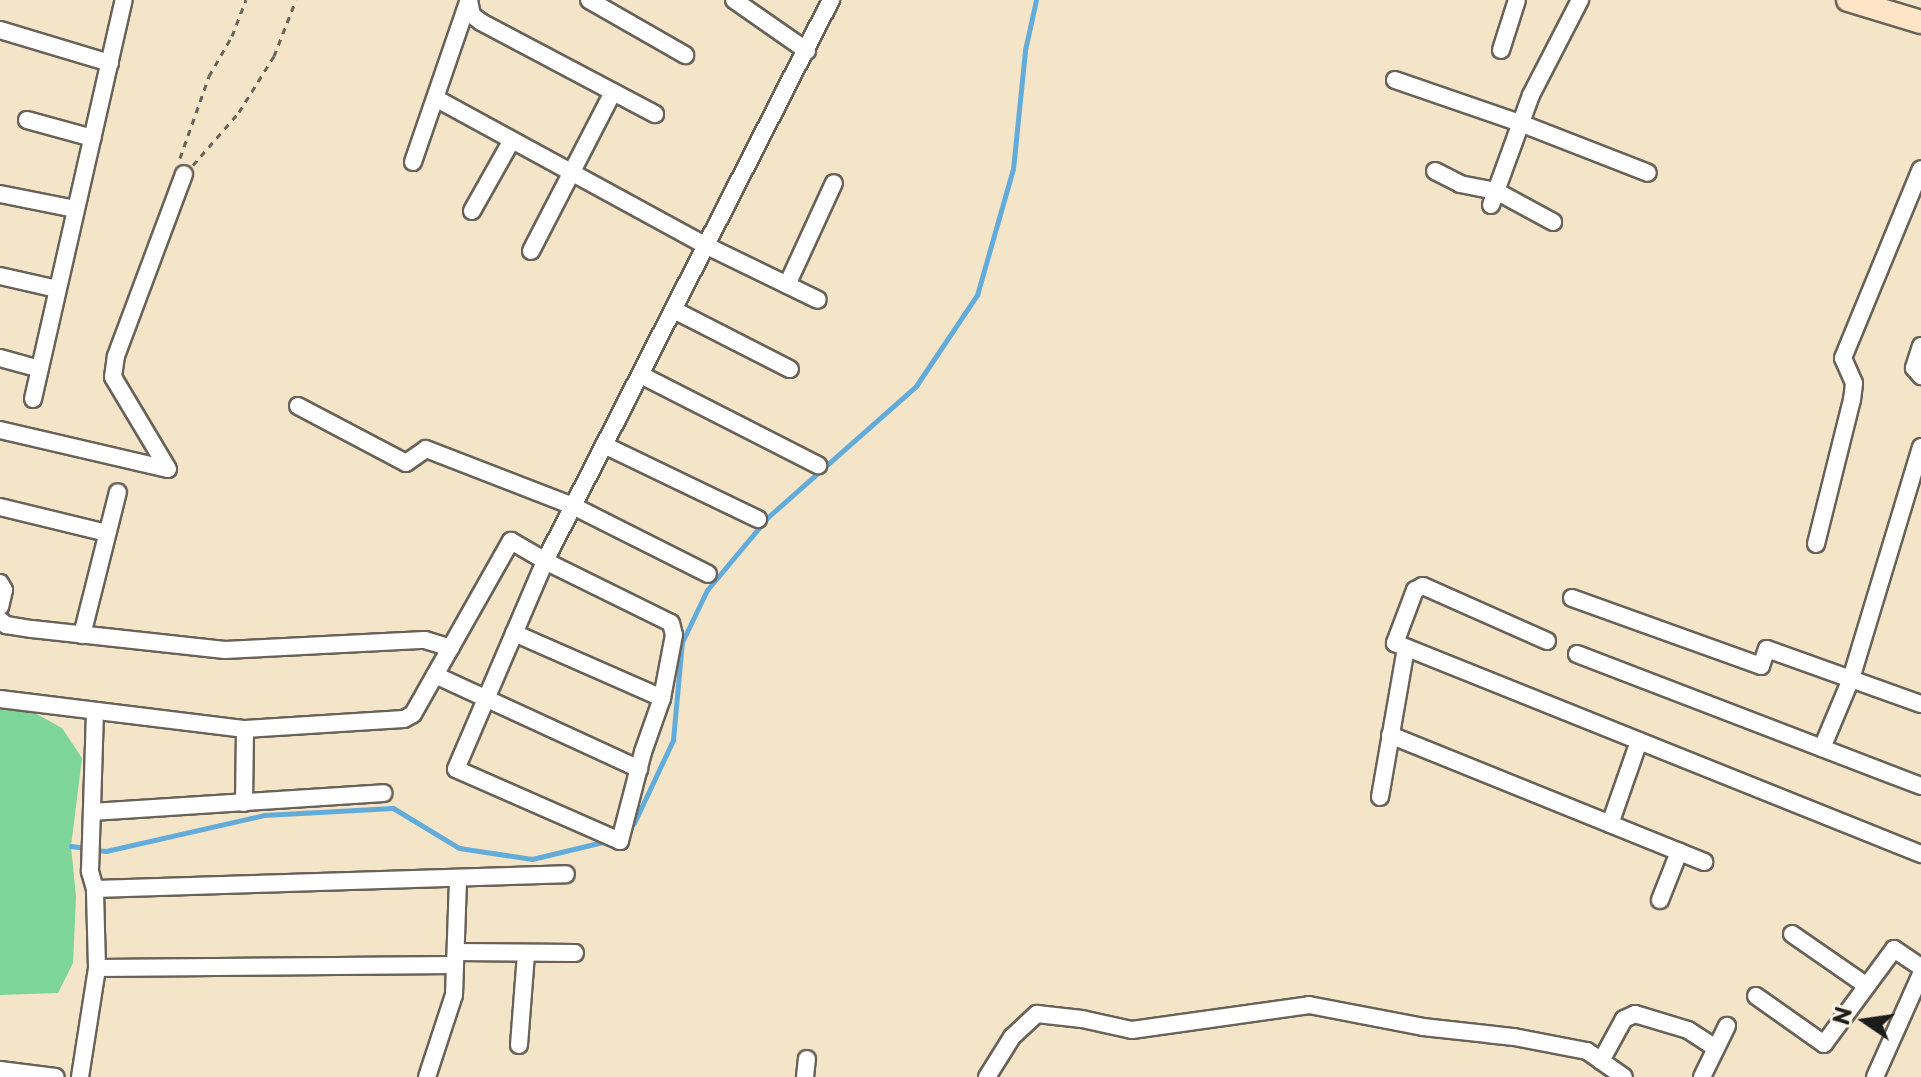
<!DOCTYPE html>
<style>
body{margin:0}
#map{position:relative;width:1921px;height:1077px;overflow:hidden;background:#f4e5c9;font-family:"Playpen Sans",sans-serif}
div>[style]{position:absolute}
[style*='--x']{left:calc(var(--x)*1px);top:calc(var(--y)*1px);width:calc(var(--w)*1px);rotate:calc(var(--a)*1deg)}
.green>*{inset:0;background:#7ed599}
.stream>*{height:5px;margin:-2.5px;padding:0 2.5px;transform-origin:2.5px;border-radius:2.5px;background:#63acda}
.path>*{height:3px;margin-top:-1.5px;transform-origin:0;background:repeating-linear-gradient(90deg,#686259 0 6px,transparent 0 12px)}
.roads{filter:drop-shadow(2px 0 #686259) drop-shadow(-2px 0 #686259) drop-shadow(0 2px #686259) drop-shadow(0 -2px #686259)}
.street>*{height:16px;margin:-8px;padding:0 8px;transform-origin:8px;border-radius:8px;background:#fff}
.secondary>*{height:22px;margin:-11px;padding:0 11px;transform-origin:11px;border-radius:11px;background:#ffe4c6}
span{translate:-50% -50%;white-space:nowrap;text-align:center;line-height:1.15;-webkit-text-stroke:6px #fcf5e5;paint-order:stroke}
.north{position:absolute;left:1825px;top:981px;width:80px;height:80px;-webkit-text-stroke:6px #fcf5e5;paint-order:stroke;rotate:283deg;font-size:22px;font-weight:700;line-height:32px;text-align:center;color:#1c1c1c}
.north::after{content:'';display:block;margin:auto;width:28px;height:36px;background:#1c1c1c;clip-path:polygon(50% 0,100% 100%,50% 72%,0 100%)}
</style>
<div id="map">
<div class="green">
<i style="clip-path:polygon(0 705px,31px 711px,62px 728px,82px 758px,71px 846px,76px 897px,73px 963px,58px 993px,0 995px)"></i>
</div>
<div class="stream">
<i style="--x:629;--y:827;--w:6;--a:-39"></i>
<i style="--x:634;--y:823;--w:92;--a:-64.8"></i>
<i style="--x:673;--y:740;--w:98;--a:-84.8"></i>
<i style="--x:682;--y:642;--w:58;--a:-64.3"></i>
<i style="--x:707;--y:590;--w:95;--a:-50.1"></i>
<i style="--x:768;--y:517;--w:198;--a:-41.5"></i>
<i style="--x:916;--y:386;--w:110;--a:-56.2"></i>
<i style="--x:977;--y:295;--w:131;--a:-74.1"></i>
<i style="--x:1013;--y:169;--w:120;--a:-84.2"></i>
<i style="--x:1025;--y:50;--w:51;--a:-77.6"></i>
<i style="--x:71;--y:846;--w:15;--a:8"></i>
<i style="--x:96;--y:850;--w:10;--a:6"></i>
<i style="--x:106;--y:851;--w:162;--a:-12.8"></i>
<i style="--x:264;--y:815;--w:129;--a:-3.1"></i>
<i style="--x:393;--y:808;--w:77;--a:31.2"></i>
<i style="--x:459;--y:848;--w:74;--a:8.6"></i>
<i style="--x:532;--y:859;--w:77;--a:-13.5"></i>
</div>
<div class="path">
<i style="--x:180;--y:158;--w:87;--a:-70.5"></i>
<i style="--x:209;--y:76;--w:46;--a:-60.1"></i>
<i style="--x:232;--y:36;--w:39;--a:-69"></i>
<i style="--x:193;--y:165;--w:70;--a:-49"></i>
<i style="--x:239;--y:112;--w:66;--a:-58"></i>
<i style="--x:274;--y:56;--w:60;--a:-68.6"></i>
</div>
<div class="roads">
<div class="street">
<i style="--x:469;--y:0;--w:15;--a:79"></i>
<i style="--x:472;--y:15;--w:11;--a:38"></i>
<i style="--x:481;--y:22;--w:197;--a:27.9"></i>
<i style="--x:589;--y:0;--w:111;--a:29.8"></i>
<i style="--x:734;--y:0;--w:89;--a:34.9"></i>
<i style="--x:0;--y:30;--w:115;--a:16.7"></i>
<i style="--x:1501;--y:50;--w:52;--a:-72.3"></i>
<i style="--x:1395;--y:80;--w:132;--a:19"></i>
<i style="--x:1520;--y:123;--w:137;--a:21.3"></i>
<i style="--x:437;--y:99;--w:307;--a:28.6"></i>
<i style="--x:707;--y:246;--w:123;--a:25.9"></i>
<i style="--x:27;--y:120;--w:68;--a:15.3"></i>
<i style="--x:413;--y:162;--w:169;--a:-71"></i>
<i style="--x:1435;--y:171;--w:28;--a:27"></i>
<i style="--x:1460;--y:184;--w:37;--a:11"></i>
<i style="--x:1496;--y:191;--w:65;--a:28.5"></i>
<i style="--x:0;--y:194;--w:76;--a:11.3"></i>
<i style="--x:1491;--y:205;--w:117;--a:-70"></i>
<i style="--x:1531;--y:95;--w:107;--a:-62.7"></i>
<i style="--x:472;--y:211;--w:81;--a:-60.6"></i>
<i style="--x:531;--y:251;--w:179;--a:-62.7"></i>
<i style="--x:0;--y:276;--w:58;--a:12.8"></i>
<i style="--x:787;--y:285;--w:112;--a:-65.3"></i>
<i style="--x:674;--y:310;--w:130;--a:27"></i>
<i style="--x:1921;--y:346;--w:23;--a:108"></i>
<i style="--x:1914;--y:368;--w:11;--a:49"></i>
<i style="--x:0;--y:358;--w:41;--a:15.4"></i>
<i style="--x:641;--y:375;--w:199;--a:27"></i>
<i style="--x:33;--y:399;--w:409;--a:-77.2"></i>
<i style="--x:298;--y:406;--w:122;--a:27.8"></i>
<i style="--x:406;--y:463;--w:24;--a:-35"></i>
<i style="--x:426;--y:449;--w:158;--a:21.2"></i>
<i style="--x:573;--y:506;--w:151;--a:26.7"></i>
<i style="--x:0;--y:430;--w:172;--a:13.1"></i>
<i style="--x:168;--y:469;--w:107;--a:-120.9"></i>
<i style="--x:113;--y:377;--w:21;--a:-82"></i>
<i style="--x:116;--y:356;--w:194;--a:-69.5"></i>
<i style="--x:604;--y:445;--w:171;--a:25.7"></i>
<i style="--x:1921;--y:447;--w:242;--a:106.8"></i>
<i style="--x:1851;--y:679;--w:74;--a:19.7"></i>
<i style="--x:0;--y:507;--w:110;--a:13.7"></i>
<i style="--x:1816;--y:544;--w:148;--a:-76"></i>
<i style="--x:1852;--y:400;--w:17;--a:-83"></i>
<i style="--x:1854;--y:383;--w:27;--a:-114"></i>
<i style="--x:1843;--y:358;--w:204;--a:-67.6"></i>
<i style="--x:0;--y:583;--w:8;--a:60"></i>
<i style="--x:4;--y:590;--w:17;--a:103"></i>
<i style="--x:1572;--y:598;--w:201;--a:19.8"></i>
<i style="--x:1761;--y:666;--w:18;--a:-71"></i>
<i style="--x:1767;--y:649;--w:89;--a:19.7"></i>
<i style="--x:1851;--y:679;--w:75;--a:112.8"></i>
<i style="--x:0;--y:620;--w:8;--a:40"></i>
<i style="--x:6;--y:625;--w:26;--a:9"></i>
<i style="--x:32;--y:629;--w:194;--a:6.2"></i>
<i style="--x:225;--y:650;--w:200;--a:-2.9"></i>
<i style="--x:425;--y:640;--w:27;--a:17"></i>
<i style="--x:514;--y:633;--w:162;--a:23.7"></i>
<i style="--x:82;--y:635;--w:147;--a:-75.9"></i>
<i style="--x:1547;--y:641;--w:136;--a:-156.1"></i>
<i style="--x:1423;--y:586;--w:9;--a:153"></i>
<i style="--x:1415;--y:590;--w:57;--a:110.7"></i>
<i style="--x:1395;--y:643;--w:567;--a:21.86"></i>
<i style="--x:1577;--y:654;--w:368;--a:21"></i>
<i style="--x:435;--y:675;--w:225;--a:24.7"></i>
<i style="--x:0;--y:699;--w:247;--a:7"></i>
<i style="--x:245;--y:729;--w:159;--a:-3.6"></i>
<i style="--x:404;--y:719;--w:10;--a:-29"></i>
<i style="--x:413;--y:714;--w:199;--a:-60.5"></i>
<i style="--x:511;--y:541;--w:39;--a:30"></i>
<i style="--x:545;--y:561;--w:140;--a:26.2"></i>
<i style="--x:671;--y:623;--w:12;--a:76"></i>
<i style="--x:674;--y:635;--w:64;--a:100.8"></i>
<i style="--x:662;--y:698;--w:57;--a:109.4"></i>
<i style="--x:643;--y:752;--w:92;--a:104.5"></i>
<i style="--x:620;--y:841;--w:179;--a:-156.3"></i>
<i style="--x:456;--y:769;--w:226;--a:-66.8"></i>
<i style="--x:545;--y:561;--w:630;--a:-62.99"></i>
<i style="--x:1390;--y:735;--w:339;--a:22"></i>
<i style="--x:1380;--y:797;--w:151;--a:-80.1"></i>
<i style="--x:244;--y:803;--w:74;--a:-89.2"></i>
<i style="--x:92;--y:812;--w:292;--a:-3.7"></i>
<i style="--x:1610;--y:824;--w:88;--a:-70.7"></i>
<i style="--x:95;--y:889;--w:471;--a:-1.8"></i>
<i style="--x:1660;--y:900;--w:52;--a:-68.4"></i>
<i style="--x:1792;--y:934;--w:91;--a:34.7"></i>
<i style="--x:456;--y:952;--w:119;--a:0.5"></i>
<i style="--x:97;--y:968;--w:358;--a:-0.5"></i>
<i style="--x:1756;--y:996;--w:83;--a:35.2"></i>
<i style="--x:1824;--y:1044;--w:118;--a:-53.6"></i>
<i style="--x:1894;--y:949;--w:32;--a:34"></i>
<i style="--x:519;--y:1045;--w:92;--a:-85.6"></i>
<i style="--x:1601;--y:1061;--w:48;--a:-61.3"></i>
<i style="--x:1624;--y:1019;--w:12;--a:-24"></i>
<i style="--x:1635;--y:1014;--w:55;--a:16.8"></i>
<i style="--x:1688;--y:1030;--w:33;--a:33"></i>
<i style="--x:0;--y:1070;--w:56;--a:7.1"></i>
<i style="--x:80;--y:1077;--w:110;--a:-81.1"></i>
<i style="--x:97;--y:968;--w:79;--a:-91.5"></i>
<i style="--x:95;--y:889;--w:19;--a:-106"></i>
<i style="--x:90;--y:871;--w:160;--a:-88.2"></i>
<i style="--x:427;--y:1077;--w:86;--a:-71.8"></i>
<i style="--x:454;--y:995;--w:117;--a:-88"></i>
<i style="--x:805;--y:1077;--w:18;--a:-84"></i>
<i style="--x:987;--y:1077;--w:47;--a:-58"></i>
<i style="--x:1012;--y:1037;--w:34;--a:-43"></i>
<i style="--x:1037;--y:1014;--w:45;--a:6.3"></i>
<i style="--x:1082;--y:1019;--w:51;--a:12.4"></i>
<i style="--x:1132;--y:1030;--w:179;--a:-8"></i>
<i style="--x:1309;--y:1005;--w:116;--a:10.9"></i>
<i style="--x:1423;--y:1027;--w:92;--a:6.3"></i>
<i style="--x:1514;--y:1037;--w:74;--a:10.9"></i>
<i style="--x:1587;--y:1051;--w:45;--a:35.1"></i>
<i style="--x:1702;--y:1077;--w:57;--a:-63.9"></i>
<i style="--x:1875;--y:1077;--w:113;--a:-65.9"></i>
</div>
<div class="secondary">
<i style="--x:1848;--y:0;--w:76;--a:16.8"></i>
</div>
</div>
<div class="north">N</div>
</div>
